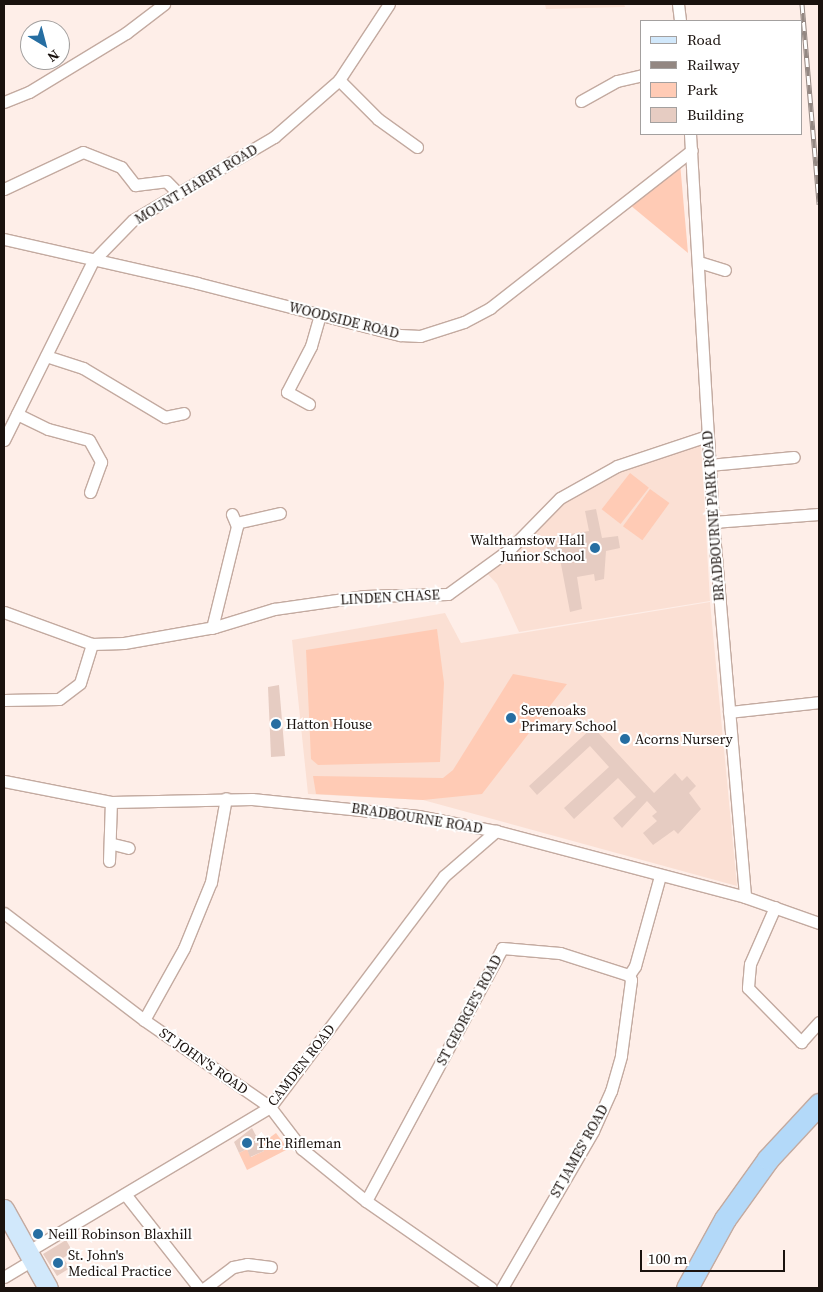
<!DOCTYPE html>
<style>
body{margin:0}
#map{position:relative;width:823px;height:1292px;overflow:hidden;background:#feeee8;font-family:"Source Serif 4",serif}
div>[style]{position:absolute}
[style*='--x']{left:calc(var(--x)*1px);top:calc(var(--y)*1px);width:calc(var(--w)*1px);rotate:calc(var(--a)*1deg)}
.built>*{inset:0;background:#fbe0d4}
.green>*{inset:0;background:#ffcbb5;transform-origin:0 0}
.building>*{inset:0;background:#e6ccc2}
.roads{filter:drop-shadow(1px 0 #c3aaa0) drop-shadow(-1px 0 #c3aaa0) drop-shadow(0 1px #c3aaa0) drop-shadow(0 -1px #c3aaa0)}
.street>*{height:11px;margin:-5.5px;padding:0 5.5px;transform-origin:5.5px;border-radius:5.5px;background:#fff}
.primary>*{height:19px;margin:-9.5px;padding:0 9.5px;transform-origin:9.5px;border-radius:9.5px;background:#d1e8fb}
.highway>*{height:21px;margin:-10.5px;padding:0 10.5px;transform-origin:10.5px;border-radius:10.5px;background:#b3d9f9}
.rail>*{height:5px;margin-top:-2.5px;transform-origin:0;background:repeating-linear-gradient(90deg,#fff 0 9px,#938782 0 18px);box-sizing:border-box;border-block:1px solid #938782}
.dots>*{width:14px;height:14px;translate:-50% -50%;box-sizing:border-box;border:2px solid #fff;border-radius:50%}
span{translate:-50% -50%;white-space:nowrap;text-align:center;line-height:1.15;-webkit-text-stroke:4px #fff;paint-order:stroke}
.street-label{font-size:14px;color:#1a120e}
.poi-label{font-size:14px;color:#1a120e}
.right{translate:-100% -50%;text-align:right}
.left{translate:0 -50%;text-align:left}
.frame{position:absolute;inset:0;border:5px solid #1a120e;pointer-events:none}
.legend{position:absolute;left:640px;top:20px;width:162px;height:115px;box-sizing:border-box;background:#fff;border:1px solid #a3a09f;margin:0;padding:6px 9px;list-style:none;font-size:15px;color:#1a120e}
.legend li{display:flex;align-items:center;gap:10px;height:25px}
.legend b{width:25px;border:1px solid #a3a09f}
.north{position:absolute;left:20px;top:20px;width:50px;height:50px;box-sizing:border-box;background:#fff;border:1px solid #a3a09f;border-radius:50%;rotate:143deg;font-size:14px;font-weight:700;line-height:20px;text-align:center;color:#1a120e}
.north::after{content:'';display:block;margin:auto;width:18px;height:22px;background:#266ea2;clip-path:polygon(50% 0,100% 100%,50% 72%,0 100%)}
.scale{position:absolute;left:640px;top:1250px;width:145px;height:22px;box-sizing:border-box;border:2px solid #1a120e;border-top:0;padding-left:6px;font-size:15px;line-height:18px;white-space:nowrap;color:#1a120e;-webkit-text-stroke:4px #fff;paint-order:stroke}
</style>
<div id="map">
<div class="built">
<i style="clip-path:polygon(545px 4px,624px 4px,625px 7px,546px 9px)"></i>
<i style="clip-path:polygon(701px 443px,710px 601px,519px 632px,497px 584px,484px 570px,561px 499px,618px 469px)"></i>
<i style="clip-path:polygon(710px 602px,737px 886px,423px 800px,308px 794px,292px 640px,445px 613px,461px 643px)"></i>
</div>
<div class="green">
<i style="clip-path:polygon(680px 163px,688px 253px,630px 205px)"></i>
<i style="left:630px;top:473px;width:24px;height:46px;rotate:38deg"></i>
<i style="left:650px;top:489px;width:24px;height:46px;rotate:36deg"></i>
<i style="clip-path:polygon(437px 629px,444px 683px,440px 762px,318px 765px,311px 759px,306px 650px)"></i>
<i style="clip-path:polygon(513px 674px,567px 684px,482px 794px,423px 800px,316px 794px,313px 776px,443px 778px,453px 770px)"></i>
<i style="clip-path:polygon(276px 1133px,288px 1149px,247px 1170px,239px 1153px,247px 1149px,251px 1157px,264px 1151px,261px 1144px)"></i>
</div>
<div class="building">
<i style="clip-path:polygon(596px 509px,602px 538px,618px 536px,620px 548px,606px 551px,604px 579px,595px 581px,594px 574px,577px 577px,582px 609px,570px 612px,560px 559px,549px 561px,547px 546px,558px 544px,557px 536px,589px 531px,585px 511px)"></i>
<i style="clip-path:polygon(279px 685px,285px 756px,271px 757px,268px 687px)"></i>
<i style="clip-path:polygon(593px 727px,654px 793px,675px 773px,682px 781px,687px 776px,696px 786px,689px 793px,701px 809px,678px 834px,674px 830px,653px 845px,643px 833px,657px 821px,652px 816px,657px 812px,647px 801px,622px 828px,613px 818px,636px 797px,618px 778px,574px 819px,564px 808px,609px 767px,590px 746px,537px 795px,529px 786px)"></i>
<i style="clip-path:polygon(252px 1128px,264px 1151px,250px 1157px,247px 1149px,239px 1153px,234px 1142px)"></i>
<i style="clip-path:polygon(66px 1240px,73px 1252px,63px 1258px,70px 1268px,57px 1276px,43px 1254px)"></i>
</div>
<div class="roads">
<div class="street">
<i style="--x:678;--y:4;--w:17;--a:83"></i>
<i style="--x:339;--y:80;--w:55;--a:45"></i>
<i style="--x:378;--y:119;--w:48;--a:35.7"></i>
<i style="--x:581;--y:101;--w:41;--a:-29.1"></i>
<i style="--x:617;--y:81;--w:26;--a:-13"></i>
<i style="--x:4;--y:102;--w:27;--a:-22"></i>
<i style="--x:29;--y:92;--w:114;--a:-31.3"></i>
<i style="--x:126;--y:33;--w:48;--a:-37.3"></i>
<i style="--x:690;--y:134;--w:389;--a:86.6"></i>
<i style="--x:713;--y:522;--w:376;--a:85.1"></i>
<i style="--x:4;--y:189;--w:87;--a:-25.1"></i>
<i style="--x:83;--y:152;--w:41;--a:21.5"></i>
<i style="--x:121;--y:167;--w:23;--a:52"></i>
<i style="--x:135;--y:185;--w:31;--a:-7"></i>
<i style="--x:166;--y:181;--w:17;--a:45"></i>
<i style="--x:4;--y:239;--w:198;--a:12.8"></i>
<i style="--x:197;--y:283;--w:210;--a:14.4"></i>
<i style="--x:400;--y:335;--w:20;--a:3"></i>
<i style="--x:420;--y:336;--w:46;--a:-17.7"></i>
<i style="--x:464;--y:322;--w:30;--a:-28"></i>
<i style="--x:490;--y:308;--w:256;--a:-38"></i>
<i style="--x:699;--y:262;--w:27;--a:17"></i>
<i style="--x:46;--y:356;--w:39;--a:18"></i>
<i style="--x:83;--y:368;--w:96;--a:30.9"></i>
<i style="--x:165;--y:417;--w:19;--a:-12"></i>
<i style="--x:309;--y:404;--w:25;--a:-151"></i>
<i style="--x:287;--y:392;--w:52;--a:-62.4"></i>
<i style="--x:311;--y:346;--w:32;--a:-74"></i>
<i style="--x:17;--y:414;--w:34;--a:26"></i>
<i style="--x:48;--y:429;--w:42;--a:15"></i>
<i style="--x:89;--y:440;--w:25;--a:61"></i>
<i style="--x:101;--y:462;--w:32;--a:110"></i>
<i style="--x:4;--y:440;--w:200;--a:-63.6"></i>
<i style="--x:93;--y:261;--w:57;--a:-45.7"></i>
<i style="--x:133;--y:220;--w:164;--a:-30.5"></i>
<i style="--x:274;--y:137;--w:86;--a:-41.2"></i>
<i style="--x:339;--y:80;--w:91;--a:-56.7"></i>
<i style="--x:709;--y:465;--w:85;--a:-5.4"></i>
<i style="--x:713;--y:522;--w:106;--a:-4.3"></i>
<i style="--x:236;--y:523;--w:45;--a:-12.8"></i>
<i style="--x:4;--y:612;--w:94;--a:20"></i>
<i style="--x:92;--y:644;--w:32;--a:-2"></i>
<i style="--x:124;--y:643;--w:92;--a:-10"></i>
<i style="--x:215;--y:627;--w:62;--a:-17"></i>
<i style="--x:274;--y:609;--w:92;--a:-8.1"></i>
<i style="--x:365;--y:596;--w:83;--a:-1.4"></i>
<i style="--x:448;--y:594;--w:77;--a:-36"></i>
<i style="--x:510;--y:549;--w:71;--a:-45.6"></i>
<i style="--x:560;--y:498;--w:65;--a:-29.3"></i>
<i style="--x:617;--y:466;--w:95;--a:-18.4"></i>
<i style="--x:212;--y:628;--w:105;--a:-76.2"></i>
<i style="--x:237;--y:526;--w:13;--a:-113"></i>
<i style="--x:4;--y:700;--w:55;--a:-1"></i>
<i style="--x:59;--y:699;--w:26;--a:-37"></i>
<i style="--x:80;--y:683;--w:41;--a:-72.9"></i>
<i style="--x:729;--y:712;--w:91;--a:-6.3"></i>
<i style="--x:4;--y:781;--w:109;--a:11.1"></i>
<i style="--x:111;--y:802;--w:141;--a:-1.2"></i>
<i style="--x:252;--y:799;--w:167;--a:5.8"></i>
<i style="--x:418;--y:816;--w:79;--a:10.9"></i>
<i style="--x:496;--y:831;--w:258;--a:14.8"></i>
<i style="--x:745;--y:897;--w:78;--a:19.4"></i>
<i style="--x:113;--y:844;--w:16;--a:14"></i>
<i style="--x:109;--y:861;--w:59;--a:-88.1"></i>
<i style="--x:775;--y:907;--w:62;--a:113.7"></i>
<i style="--x:750;--y:964;--w:24;--a:95"></i>
<i style="--x:748;--y:988;--w:76;--a:45.5"></i>
<i style="--x:801;--y:1042;--w:27;--a:-48"></i>
<i style="--x:4;--y:913;--w:176;--a:37.4"></i>
<i style="--x:144;--y:1020;--w:153;--a:34.6"></i>
<i style="--x:270;--y:1107;--w:53;--a:52.7"></i>
<i style="--x:302;--y:1149;--w:82;--a:39.1"></i>
<i style="--x:366;--y:1201;--w:152;--a:34.8"></i>
<i style="--x:144;--y:1020;--w:82;--a:-60.9"></i>
<i style="--x:184;--y:948;--w:71;--a:-67.8"></i>
<i style="--x:211;--y:882;--w:85;--a:-79.9"></i>
<i style="--x:125;--y:1194;--w:120;--a:51.8"></i>
<i style="--x:366;--y:1201;--w:287;--a:-61.7"></i>
<i style="--x:502;--y:948;--w:58;--a:4.9"></i>
<i style="--x:560;--y:953;--w:72;--a:17.7"></i>
<i style="--x:629;--y:975;--w:11;--a:-56"></i>
<i style="--x:635;--y:966;--w:93;--a:-74.5"></i>
<i style="--x:27;--y:1252;--w:283;--a:-30.8"></i>
<i style="--x:270;--y:1107;--w:289;--a:-53"></i>
<i style="--x:444;--y:876;--w:69;--a:-40.9"></i>
<i style="--x:4;--y:1277;--w:33;--a:-31"></i>
<i style="--x:205;--y:1288;--w:35;--a:-37"></i>
<i style="--x:233;--y:1267;--w:14;--a:-12"></i>
<i style="--x:247;--y:1264;--w:24;--a:7"></i>
<i style="--x:502;--y:1288;--w:181;--a:-59.9"></i>
<i style="--x:593;--y:1131;--w:44;--a:-65.8"></i>
<i style="--x:611;--y:1091;--w:37;--a:-74"></i>
<i style="--x:621;--y:1055;--w:76;--a:-82.4"></i>
<i style="--x:631;--y:980;--w:5;--a:-112"></i>
</div>
<div class="primary">
<i style="--x:4;--y:1209;--w:90;--a:60.9"></i>
</div>
<div class="highway">
<i style="--x:687;--y:1288;--w:79;--a:-61.2"></i>
<i style="--x:725;--y:1219;--w:74;--a:-54.4"></i>
<i style="--x:768;--y:1159;--w:75;--a:-47.2"></i>
</div>
</div>
<div class="rail">
<i style="--x:802;--y:4;--w:201;--a:85.1"></i>
</div>
<div class="dots">
<i style="left:595px;top:548px;background:#266ea2"></i>
<i style="left:511px;top:718px;background:#266ea2"></i>
<i style="left:276px;top:724px;background:#266ea2"></i>
<i style="left:625px;top:739px;background:#266ea2"></i>
<i style="left:247px;top:1143px;background:#266ea2"></i>
<i style="left:38px;top:1234px;background:#266ea2"></i>
<i style="left:58px;top:1263px;background:#266ea2"></i>
</div>
<div class="street-label">
<span style="left:196px;top:184px;rotate:-31deg">MOUNT HARRY ROAD</span>
<span style="left:344px;top:320px;rotate:14deg">WOODSIDE ROAD</span>
<span style="left:713px;top:516px;rotate:-94deg">BRADBOURNE PARK ROAD</span>
<span style="left:390px;top:597px;rotate:-3deg">LINDEN CHASE</span>
<span style="left:417px;top:818px;rotate:9deg">BRADBOURNE ROAD</span>
<span style="left:469px;top:1010px;rotate:-62deg">ST GEORGE'S ROAD</span>
<span style="left:204px;top:1061px;rotate:35deg">ST JOHN'S ROAD</span>
<span style="left:301px;top:1065px;rotate:-52deg">CAMDEN ROAD</span>
<span style="left:579px;top:1151px;rotate:-61deg">ST JAMES' ROAD</span>
</div>
<div class="poi-label">
<span class="right" style="left:585px;top:548px">Walthamstow Hall<br>Junior School</span>
<span class="left" style="left:521px;top:718px">Sevenoaks<br>Primary School</span>
<span class="left" style="left:286px;top:724px">Hatton House</span>
<span class="left" style="left:635px;top:739px">Acorns Nursery</span>
<span class="left" style="left:257px;top:1143px">The Rifleman</span>
<span class="left" style="left:48px;top:1234px">Neill Robinson Blaxhill</span>
<span class="left" style="left:68px;top:1263px">St. John's<br>Medical Practice</span>
</div>
<div class="frame"></div>
<ul class="legend">
<li><b style="height:6px;background:#d1e8fb"></b>Road</li>
<li><b style="height:6px;background:#938782"></b>Railway</li>
<li><b style="height:14px;background:#ffcbb5"></b>Park</li>
<li><b style="height:14px;background:#e6ccc2"></b>Building</li>
</ul>
<div class="north">N</div>
<div class="scale">100 m</div>
</div>
